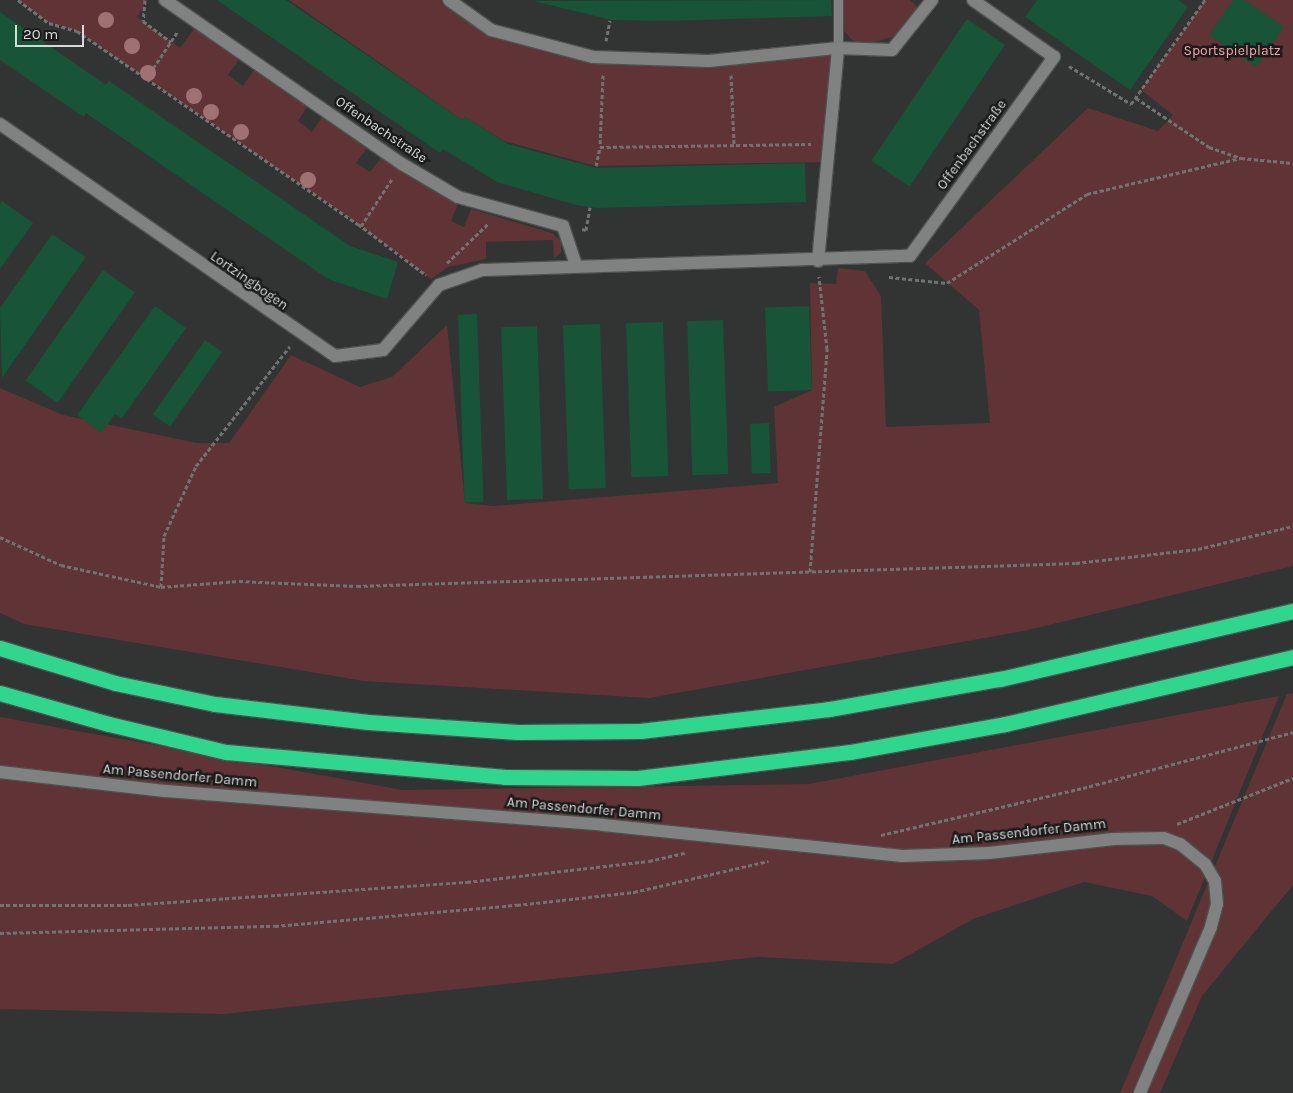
<!DOCTYPE html>
<meta charset="utf-8">
<style>
body{margin:0}
#map{position:relative;width:1293px;height:1093px;overflow:hidden;background:#313432;font-family:Karla,sans-serif}
div>[style]{position:absolute}
[style*='--x']{left:calc(var(--x)*1px);top:calc(var(--y)*1px);width:calc(var(--w)*1px);rotate:calc(var(--a)*1deg)}
.green>*{inset:0;background:#603336}
.building>*{inset:0;background:#185437;transform-origin:0 0}
.path>*{height:3px;margin-top:-1.5px;transform-origin:0;background:repeating-linear-gradient(90deg,#717372 0 4px,transparent 0 6.5px)}
.roads{filter:drop-shadow(1px 0 #4e514f) drop-shadow(-1px 0 #4e514f) drop-shadow(0 1px #4e514f) drop-shadow(0 -1px #4e514f)}
.lane>*{height:9px;margin:-4.5px;padding:0 4.5px;transform-origin:4.5px;border-radius:4.5px;background:#7f8280}
.street>*{height:12px;margin:-6px;padding:0 6px;transform-origin:6px;border-radius:6px;background:#7f8280}
.highway>*{height:15px;margin:-7.5px;padding:0 7.5px;transform-origin:7.5px;border-radius:7.5px;background:#2fd78e}
.trees>*{width:16px;height:16px;margin:-8px;border-radius:50%;background:#a07172}
span{translate:-50% -50%;white-space:nowrap;text-align:center;line-height:1.15;-webkit-text-stroke:5px #1a1b1a;paint-order:stroke}
.park-label{font-size:14px;color:#faa3a7}
.street-label{font-size:14px;color:#d8dad9}
.scale{position:absolute;left:15px;top:25px;width:69px;height:22px;box-sizing:border-box;border:2px solid #d8dad9;border-top:0;padding-left:6px;font-size:15px;line-height:18px;white-space:nowrap;color:#d8dad9;-webkit-text-stroke:4px #1a1b1a;paint-order:stroke}
</style>
<div id="map">
<div class="green">
<i style="clip-path:polygon(18px 0,148px 0,137px 17px,180px 48px,194px 29px,239px 60px,228px 75px,243px 86px,254px 70px,307px 107px,298px 121px,312px 132px,322px 117px,367px 148px,356px 163px,370px 172px,381px 158px,458px 204px,451px 221px,464px 227px,471px 209px,552px 233px,561px 241px,561px 253px,554px 258px,553px 240px,486px 242px,486px 259px,448px 267px,431px 279px,358px 224px,77px 31px,49px 23px)"></i>
<i style="clip-path:polygon(289px 0,449px 0,491px 30px,593px 57px,709px 61px,838px 48px,827px 162px,596px 166px,504px 141px,465px 117px,462px 120px)"></i>
<i style="clip-path:polygon(843px 0,910px 0,920px 10px,900px 35px,867px 44px,852px 40px,844px 31px)"></i>
<i style="clip-path:polygon(1205px 0,1293px 0,1293px 566px,1024px 631px,649px 698px,364px 681px,24px 624px,0 613px,0 388px,63px 415px,197px 443px,229px 443px,291px 355px,360px 387px,392px 377px,447px 325px,465px 503px,493px 506px,778px 483px,774px 407px,812px 390px,810px 283px,836px 284px,838px 268px,865px 271px,881px 296px,886px 427px,990px 423px,979px 310px,925px 263px,1088px 108px,1158px 131px,1173px 115px,1141px 90px)"></i>
<i style="clip-path:polygon(1293px 693px,1293px 885px,1202px 996px,1160px 1093px,1120px 1093px,1287px 694px)"></i>
<i style="clip-path:polygon(1279px 696px,1187px 921px,1152px 896px,1084px 882px,973px 919px,893px 964px,758px 957px,224px 1014px,0 1009px,0 717px,403px 790px,809px 784px)"></i>
</div>
<div class="building">
<i style="clip-path:polygon(217px 0,286px 0,462px 120px,465px 117px,508px 144px,596px 168px,805px 163px,806px 202px,597px 208px,576px 205px,497px 182px,443px 149px,440px 153px)"></i>
<i style="clip-path:polygon(831px 0,832px 16px,666px 21px,612px 20px,533px 1px)"></i>
<i style="clip-path:polygon(1037px 0,1178px 0,1188px 7px,1130px 90px,1025px 17px)"></i>
<i style="clip-path:polygon(1233px 0,1244px 0,1284px 27px,1256px 67px,1209px 35px)"></i>
<i style="clip-path:polygon(0 12px,106px 85px,109px 81px,350px 246px,398px 262px,387px 299px,328px 279px,86px 113px,84px 117px,0 60px)"></i>
<i style="left:967px;top:19px;width:46px;height:171px;rotate:34deg"></i>
<i style="clip-path:polygon(2px 201px,33px 223px,0 269px,0 204px)"></i>
<i style="clip-path:polygon(52px 234px,86px 257px,2px 378px,0 308px)"></i>
<i style="left:103px;top:270px;width:39px;height:135px;rotate:35deg"></i>
<i style="clip-path:polygon(155px 306px,186px 328px,122px 418px,115px 414px,101px 433px,77px 415px)"></i>
<i style="left:809px;top:306px;width:84px;height:44px;rotate:88deg"></i>
<i style="left:477px;top:314px;width:188px;height:19px;rotate:88deg"></i>
<i style="left:723px;top:320px;width:154px;height:36px;rotate:88deg"></i>
<i style="left:663px;top:322px;width:154px;height:37px;rotate:88deg"></i>
<i style="left:600px;top:324px;width:164px;height:37px;rotate:88deg"></i>
<i style="left:537px;top:326px;width:173px;height:36px;rotate:88deg"></i>
<i style="left:205px;top:340px;width:21px;height:91px;rotate:35deg"></i>
<i style="left:769px;top:423px;width:50px;height:19px;rotate:88deg"></i>
</div>
<div class="path">
<i style="--x:18;--y:0;--w:39;--a:37"></i>
<i style="--x:49;--y:23;--w:29;--a:16"></i>
<i style="--x:77;--y:31;--w:341;--a:34.5"></i>
<i style="--x:358;--y:224;--w:85;--a:36.9"></i>
<i style="--x:145;--y:0;--w:21;--a:95"></i>
<i style="--x:143;--y:21;--w:35;--a:37"></i>
<i style="--x:606;--y:41;--w:21;--a:-79"></i>
<i style="--x:1069;--y:66;--w:73;--a:31.5"></i>
<i style="--x:1131;--y:104;--w:128;--a:-54.6"></i>
<i style="--x:603;--y:75;--w:72;--a:92.4"></i>
<i style="--x:600;--y:147;--w:211;--a:-0.8"></i>
<i style="--x:731;--y:75;--w:70;--a:87.5"></i>
<i style="--x:146;--y:79;--w:58;--a:-56.3"></i>
<i style="--x:1136;--y:98;--w:88;--a:33.9"></i>
<i style="--x:1209;--y:147;--w:34;--a:19"></i>
<i style="--x:596;--y:166;--w:19;--a:-78"></i>
<i style="--x:361;--y:226;--w:56;--a:-56.6"></i>
<i style="--x:582;--y:229;--w:4;--a:14"></i>
<i style="--x:586;--y:230;--w:23;--a:-80"></i>
<i style="--x:447;--y:263;--w:57;--a:-43.6"></i>
<i style="--x:889;--y:277;--w:58;--a:5.9"></i>
<i style="--x:947;--y:283;--w:166;--a:-32.4"></i>
<i style="--x:1087;--y:194;--w:158;--a:-13.2"></i>
<i style="--x:1241;--y:158;--w:52;--a:5.5"></i>
<i style="--x:0;--y:537;--w:67;--a:24.7"></i>
<i style="--x:61;--y:565;--w:102;--a:12.4"></i>
<i style="--x:161;--y:587;--w:78;--a:-4.4"></i>
<i style="--x:239;--y:581;--w:118;--a:2.4"></i>
<i style="--x:357;--y:586;--w:719;--a:-1.83"></i>
<i style="--x:1076;--y:563;--w:123;--a:-6.5"></i>
<i style="--x:1198;--y:549;--w:98;--a:-13.6"></i>
<i style="--x:810;--y:572;--w:224;--a:-85.6"></i>
<i style="--x:827;--y:349;--w:73;--a:-96.3"></i>
<i style="--x:161;--y:587;--w:51;--a:-86.6"></i>
<i style="--x:164;--y:536;--w:77;--a:-65.4"></i>
<i style="--x:196;--y:466;--w:152;--a:-51.9"></i>
<i style="--x:1177;--y:824;--w:125;--a:-21.6"></i>
<i style="--x:881;--y:835;--w:207;--a:-13.1"></i>
<i style="--x:1083;--y:788;--w:217;--a:-14.9"></i>
<i style="--x:0;--y:905;--w:128;--a:0"></i>
<i style="--x:128;--y:905;--w:340;--a:-3.9"></i>
<i style="--x:467;--y:882;--w:183;--a:-6.6"></i>
<i style="--x:649;--y:861;--w:37;--a:-13"></i>
<i style="--x:0;--y:933;--w:275;--a:-1.5"></i>
<i style="--x:275;--y:926;--w:243;--a:-5"></i>
<i style="--x:517;--y:905;--w:118;--a:-6.3"></i>
<i style="--x:634;--y:892;--w:138;--a:-13"></i>
</div>
<div class="roads">
<div class="lane">
<i style="--x:838;--y:0;--w:48;--a:90"></i>
</div>
<div class="street">
<i style="--x:165;--y:0;--w:288;--a:34.7"></i>
<i style="--x:402;--y:164;--w:65;--a:30.5"></i>
<i style="--x:458;--y:197;--w:109;--a:15.4"></i>
<i style="--x:563;--y:226;--w:41;--a:71.6"></i>
<i style="--x:449;--y:0;--w:52;--a:35.5"></i>
<i style="--x:491;--y:30;--w:106;--a:14.8"></i>
<i style="--x:593;--y:57;--w:116;--a:2"></i>
<i style="--x:709;--y:61;--w:130;--a:-5.8"></i>
<i style="--x:838;--y:48;--w:54;--a:2.1"></i>
<i style="--x:892;--y:50;--w:64;--a:-51.3"></i>
<i style="--x:0;--y:124;--w:407;--a:34.7"></i>
<i style="--x:335;--y:356;--w:48;--a:-7.1"></i>
<i style="--x:383;--y:350;--w:86;--a:-49.3"></i>
<i style="--x:439;--y:285;--w:46;--a:-19.2"></i>
<i style="--x:482;--y:270;--w:428;--a:-1.9"></i>
<i style="--x:910;--y:256;--w:246;--a:-54.1"></i>
<i style="--x:1054;--y:57;--w:99;--a:-144.9"></i>
<i style="--x:818;--y:261;--w:214;--a:-84.6"></i>
<i style="--x:0;--y:772;--w:166;--a:6.6"></i>
<i style="--x:165;--y:791;--w:439;--a:4.4"></i>
<i style="--x:603;--y:825;--w:301;--a:5.9"></i>
<i style="--x:902;--y:856;--w:87;--a:-2"></i>
<i style="--x:989;--y:853;--w:125;--a:-6.4"></i>
<i style="--x:1113;--y:839;--w:51;--a:-1.1"></i>
<i style="--x:1164;--y:838;--w:17;--a:21"></i>
<i style="--x:1180;--y:844;--w:32;--a:39"></i>
<i style="--x:1205;--y:864;--w:20;--a:60"></i>
<i style="--x:1215;--y:881;--w:23;--a:85"></i>
<i style="--x:1217;--y:904;--w:24;--a:105"></i>
<i style="--x:1211;--y:927;--w:181;--a:113.2"></i>
</div>
<div class="highway">
<i style="--x:0;--y:648;--w:120;--a:16.9"></i>
<i style="--x:115;--y:683;--w:102;--a:11.9"></i>
<i style="--x:215;--y:704;--w:154;--a:6.7"></i>
<i style="--x:368;--y:722;--w:150;--a:3.8"></i>
<i style="--x:518;--y:732;--w:122;--a:-0.5"></i>
<i style="--x:640;--y:731;--w:190;--a:-6.6"></i>
<i style="--x:829;--y:709;--w:174;--a:-10"></i>
<i style="--x:1000;--y:679;--w:301;--a:-13.1"></i>
<i style="--x:0;--y:693;--w:113;--a:15.9"></i>
<i style="--x:109;--y:724;--w:120;--a:13.5"></i>
<i style="--x:226;--y:752;--w:280;--a:5.1"></i>
<i style="--x:505;--y:777;--w:133;--a:0.4"></i>
<i style="--x:638;--y:778;--w:214;--a:-7"></i>
<i style="--x:850;--y:752;--w:158;--a:-10.2"></i>
<i style="--x:1005;--y:724;--w:296;--a:-13.1"></i>
</div>
</div>
<div class="trees">
<i style="left:106px;top:20px"></i>
<i style="left:132px;top:46px"></i>
<i style="left:148px;top:73px"></i>
<i style="left:194px;top:96px"></i>
<i style="left:211px;top:112px"></i>
<i style="left:241px;top:132px"></i>
<i style="left:308px;top:180px"></i>
</div>
<div class="park-label">
<span style="left:1232px;top:51px">Sportspielplatz</span>
</div>
<div class="street-label">
<span style="left:381px;top:130px;rotate:34deg">Offenbachstraße</span>
<span style="left:972px;top:145px;rotate:-54deg">Offenbachstraße</span>
<span style="left:249px;top:281px;rotate:35deg">Lortzingbogen</span>
<span style="left:180px;top:776px;rotate:5deg">Am Passendorfer Damm</span>
<span style="left:584px;top:809px;rotate:5deg">Am Passendorfer Damm</span>
<span style="left:1029px;top:832px;rotate:-6deg">Am Passendorfer Damm</span>
</div>
<div class="scale">20 m</div>
</div>
